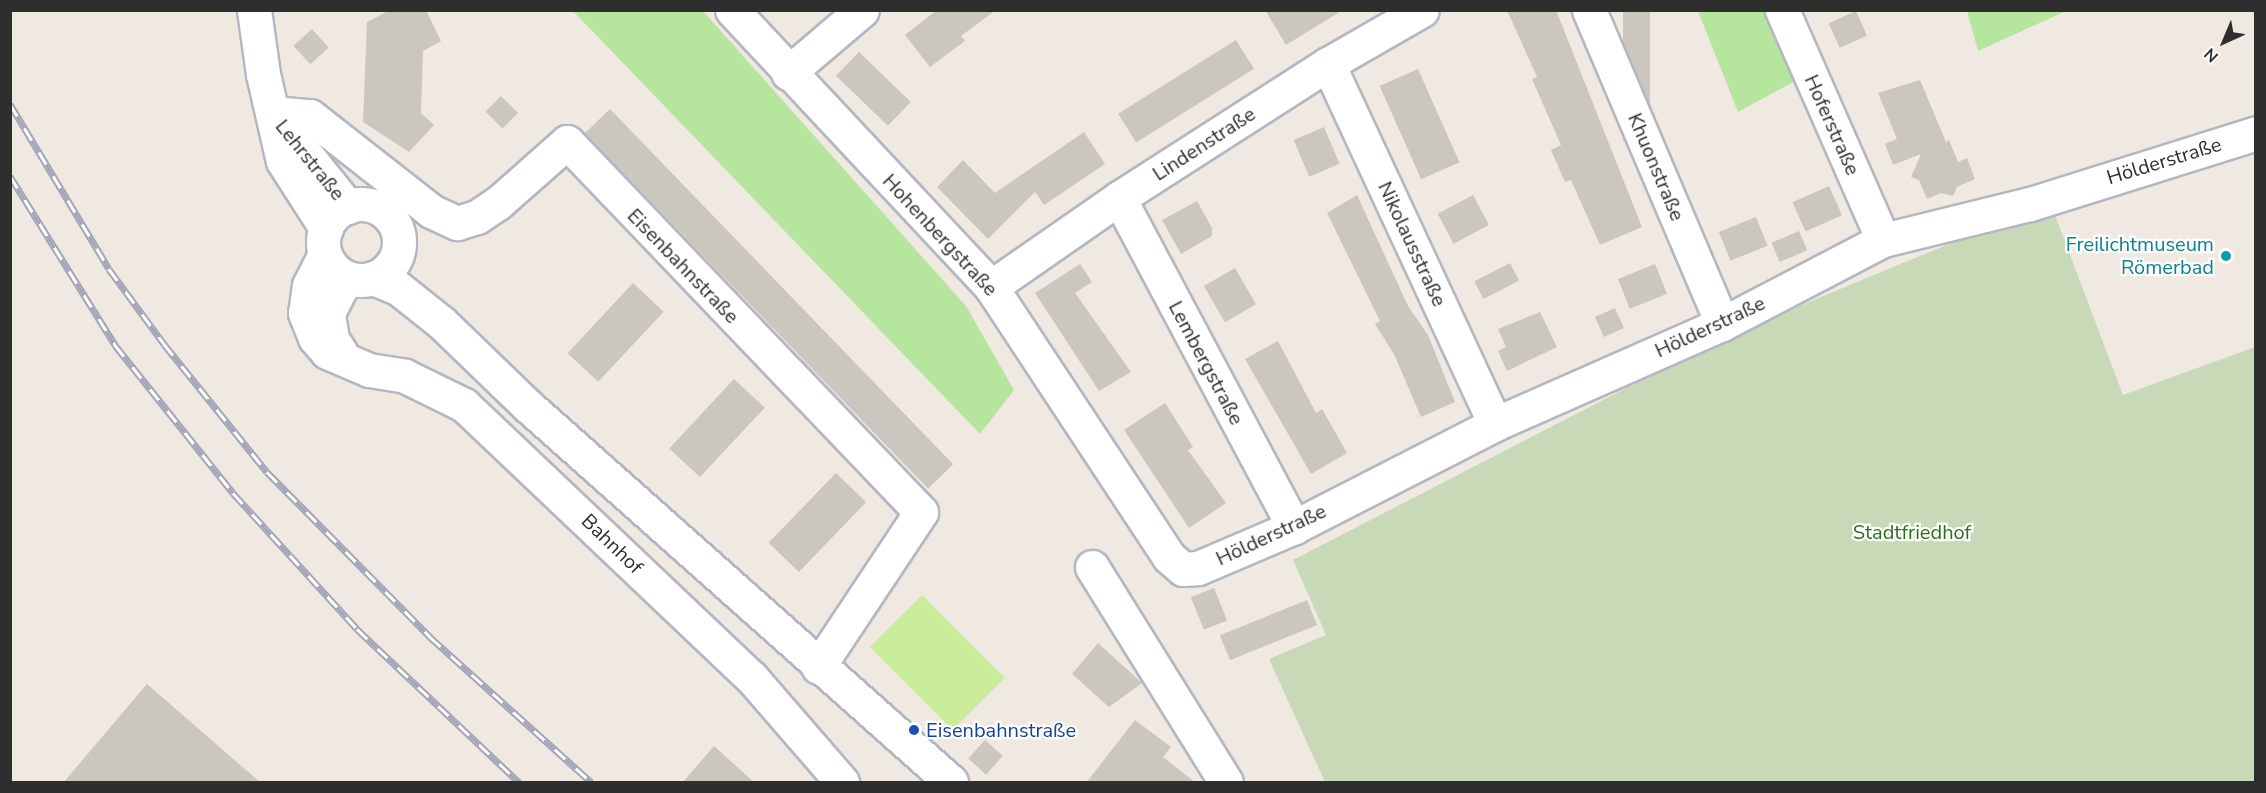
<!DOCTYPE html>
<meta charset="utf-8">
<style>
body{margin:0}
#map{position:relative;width:2266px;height:793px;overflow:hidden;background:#efe9e1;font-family:"Nunito Sans",sans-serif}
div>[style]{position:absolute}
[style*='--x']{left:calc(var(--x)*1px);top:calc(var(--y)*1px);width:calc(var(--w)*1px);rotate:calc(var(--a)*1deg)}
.green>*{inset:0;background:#b6e59e}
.cemetery>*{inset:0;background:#c8d9b8}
.pitch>*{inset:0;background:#c9ec9a;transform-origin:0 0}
.building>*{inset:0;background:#cbc7bf;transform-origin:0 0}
.roads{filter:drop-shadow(2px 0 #b4b7c1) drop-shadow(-2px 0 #b4b7c1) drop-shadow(0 2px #b4b7c1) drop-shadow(0 -2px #b4b7c1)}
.minor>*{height:33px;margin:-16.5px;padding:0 16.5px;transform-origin:16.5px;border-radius:16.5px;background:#fff}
.minor>.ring{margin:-16.5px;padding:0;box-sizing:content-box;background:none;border:33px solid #fff;border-radius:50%}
.rail>*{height:7px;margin-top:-3.5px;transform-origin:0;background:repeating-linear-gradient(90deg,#fff 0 14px,#a3a6b8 0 28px);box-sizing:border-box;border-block:2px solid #a3a6b8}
.dots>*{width:16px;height:16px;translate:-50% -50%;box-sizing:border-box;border:3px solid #fff;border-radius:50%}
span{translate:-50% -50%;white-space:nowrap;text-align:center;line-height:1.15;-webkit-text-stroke:4.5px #fff;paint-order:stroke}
.street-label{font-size:20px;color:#2e2e2e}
.culture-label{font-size:20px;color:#0d838f}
.right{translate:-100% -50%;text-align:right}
.park-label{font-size:20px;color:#2c6e1b}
.transit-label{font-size:20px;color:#164399}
.left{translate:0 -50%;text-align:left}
.frame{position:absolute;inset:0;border:12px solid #2e2e2e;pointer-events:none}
.north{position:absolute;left:2194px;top:12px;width:60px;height:60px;-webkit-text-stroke:4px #fff;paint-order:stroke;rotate:224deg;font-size:16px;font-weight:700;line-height:24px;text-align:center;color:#2e2e2e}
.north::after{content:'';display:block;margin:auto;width:21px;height:27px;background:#2e2e2e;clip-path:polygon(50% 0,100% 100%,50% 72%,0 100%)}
</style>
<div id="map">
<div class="green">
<i style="clip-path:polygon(573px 11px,703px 11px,966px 306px,1014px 390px,980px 434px)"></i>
<i style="clip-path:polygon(1698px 11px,1779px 11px,1808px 74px,1738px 112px)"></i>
<i style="clip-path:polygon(1967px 11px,1967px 10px,2066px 11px,1978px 51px)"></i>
</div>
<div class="cemetery">
<i style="clip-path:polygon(2050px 202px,2123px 395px,2255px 347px,2255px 782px,1325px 782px,1269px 659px,1326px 635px,1293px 560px,1727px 336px)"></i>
</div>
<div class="pitch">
<i style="left:922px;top:595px;width:117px;height:74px;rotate:45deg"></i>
</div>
<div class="building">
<i style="clip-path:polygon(390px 10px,426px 10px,441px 41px,423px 51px,421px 113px,434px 125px,409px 152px,363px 122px,367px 22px)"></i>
<i style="clip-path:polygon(937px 10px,996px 10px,961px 36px,965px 41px,930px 67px,905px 35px)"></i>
<i style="clip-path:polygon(1265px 10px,1343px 10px,1286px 45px)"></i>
<i style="clip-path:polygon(1507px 10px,1556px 10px,1642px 227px,1600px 245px,1571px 180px,1565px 182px,1551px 150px,1561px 145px,1532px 79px,1537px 77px)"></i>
<i style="left:1623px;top:10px;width:27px;height:131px"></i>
<i style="left:1856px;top:11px;width:27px;height:30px;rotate:66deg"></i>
<i style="left:312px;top:29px;width:25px;height:25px;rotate:48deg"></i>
<i style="left:1236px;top:40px;width:34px;height:139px;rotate:58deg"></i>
<i style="left:859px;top:52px;width:72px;height:33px;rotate:44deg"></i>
<i style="left:1418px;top:69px;width:102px;height:42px;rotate:66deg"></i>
<i style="clip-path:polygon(1920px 80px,1946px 142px,1949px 140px,1958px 162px,1967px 158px,1975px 179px,1957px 187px,1953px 196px,1941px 193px,1927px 199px,1919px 180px,1911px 177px,1921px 154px,1893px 165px,1885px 144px,1897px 139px,1878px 93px)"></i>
<i style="left:501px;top:96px;width:24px;height:22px;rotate:45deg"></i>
<i style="left:610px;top:109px;width:494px;height:35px;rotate:46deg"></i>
<i style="left:1324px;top:127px;width:40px;height:33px;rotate:67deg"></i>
<i style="clip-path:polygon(1084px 132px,1105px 164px,1044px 205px,1035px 192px,988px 239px,937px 187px,963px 160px,995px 193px)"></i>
<i style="left:1829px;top:186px;width:32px;height:40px;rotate:66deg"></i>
<i style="clip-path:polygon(1357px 195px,1408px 306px,1428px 335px,1455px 402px,1421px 417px,1394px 354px,1375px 324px,1380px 321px,1327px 213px)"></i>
<i style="left:1473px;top:195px;width:34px;height:40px;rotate:62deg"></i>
<i style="clip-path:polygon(1197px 201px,1212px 228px,1212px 236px,1181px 254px,1162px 220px)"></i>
<i style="left:1756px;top:217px;width:31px;height:40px;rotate:68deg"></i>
<i style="left:1799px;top:231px;width:21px;height:30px;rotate:67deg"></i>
<i style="left:1510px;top:263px;width:20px;height:40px;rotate:63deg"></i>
<i style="clip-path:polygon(1080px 264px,1092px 282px,1075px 293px,1131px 372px,1099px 391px,1035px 293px)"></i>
<i style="left:1655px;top:264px;width:32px;height:40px;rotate:68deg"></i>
<i style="left:1235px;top:268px;width:42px;height:36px;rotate:60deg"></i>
<i style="left:633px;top:283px;width:42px;height:96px;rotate:43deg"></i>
<i style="left:1615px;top:308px;width:22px;height:22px;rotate:66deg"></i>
<i style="clip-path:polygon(1540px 312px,1557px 347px,1507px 371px,1498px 351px,1506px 347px,1498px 329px)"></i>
<i style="clip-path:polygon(1278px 341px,1316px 413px,1322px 409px,1347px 453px,1311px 474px,1245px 359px)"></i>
<i style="left:734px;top:379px;width:42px;height:95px;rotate:43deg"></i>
<i style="clip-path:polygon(1165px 403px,1193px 447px,1188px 450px,1226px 503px,1189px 528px,1124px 430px)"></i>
<i style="left:836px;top:473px;width:42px;height:97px;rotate:44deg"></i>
<i style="left:1214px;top:588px;width:35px;height:25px;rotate:68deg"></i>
<i style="left:1307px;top:600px;width:27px;height:94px;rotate:68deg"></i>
<i style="clip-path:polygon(1098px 643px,1142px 683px,1109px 707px,1072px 674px)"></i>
<i style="clip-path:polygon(147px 684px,261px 783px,63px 783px)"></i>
<i style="clip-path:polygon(1135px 720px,1171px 747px,1163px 757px,1196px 783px,1086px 783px)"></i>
<i style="left:985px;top:740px;width:24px;height:25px;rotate:42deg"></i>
<i style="clip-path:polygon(714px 746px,755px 783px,682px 783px)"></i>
</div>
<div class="roads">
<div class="minor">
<i style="--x:254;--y:10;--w:65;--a:82"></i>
<i style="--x:263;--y:74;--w:89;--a:77.1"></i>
<i style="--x:283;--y:161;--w:80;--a:57.3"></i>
<i style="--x:732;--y:10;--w:379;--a:46.9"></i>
<i style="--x:991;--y:287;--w:323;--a:56.6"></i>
<i style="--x:1169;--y:557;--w:18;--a:41"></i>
<i style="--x:1183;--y:569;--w:15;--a:-4"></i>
<i style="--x:1198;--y:568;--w:104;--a:-23.1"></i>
<i style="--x:1294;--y:527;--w:226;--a:-27.1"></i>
<i style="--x:1495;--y:424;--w:248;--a:-23.8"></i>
<i style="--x:1722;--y:324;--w:182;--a:-27.6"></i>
<i style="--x:1883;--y:240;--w:151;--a:-13.8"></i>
<i style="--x:2030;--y:204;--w:237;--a:-17.4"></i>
<i style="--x:1589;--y:10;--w:341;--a:67"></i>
<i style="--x:1782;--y:10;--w:251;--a:66.3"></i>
<i style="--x:1328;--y:64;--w:397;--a:65.1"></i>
<i style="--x:788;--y:73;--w:97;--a:-40.4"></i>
<i style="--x:272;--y:113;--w:38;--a:5"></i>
<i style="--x:310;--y:116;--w:154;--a:38.1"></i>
<i style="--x:431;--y:211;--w:29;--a:25"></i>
<i style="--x:457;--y:223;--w:21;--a:-17"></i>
<i style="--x:477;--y:217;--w:25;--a:-34"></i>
<i style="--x:498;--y:203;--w:92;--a:-41.5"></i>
<i style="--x:567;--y:142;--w:512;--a:46.27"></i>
<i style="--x:921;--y:512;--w:186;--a:123.6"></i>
<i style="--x:280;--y:122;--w:109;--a:51.3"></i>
<i style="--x:1119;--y:198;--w:373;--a:62"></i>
<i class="ring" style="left:323px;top:204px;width:43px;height:43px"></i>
<i style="--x:325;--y:254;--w:35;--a:117"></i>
<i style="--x:309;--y:285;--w:28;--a:98"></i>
<i style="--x:305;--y:313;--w:27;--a:68"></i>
<i style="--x:315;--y:338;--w:18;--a:49"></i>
<i style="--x:327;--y:352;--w:46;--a:23.2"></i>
<i style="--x:369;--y:370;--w:36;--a:9"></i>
<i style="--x:405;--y:376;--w:66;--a:26.2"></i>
<i style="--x:464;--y:405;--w:395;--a:43.5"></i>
<i style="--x:751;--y:677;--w:139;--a:49.1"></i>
<i style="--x:373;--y:278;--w:27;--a:22"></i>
<i style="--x:398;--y:288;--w:56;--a:38.5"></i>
<i style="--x:442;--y:323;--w:120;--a:44"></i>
<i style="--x:528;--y:406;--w:566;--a:41.63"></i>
<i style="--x:991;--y:287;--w:156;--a:-34.8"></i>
<i style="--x:1119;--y:198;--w:248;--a:-32.7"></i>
<i style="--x:1328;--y:64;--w:108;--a:-29.9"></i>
<i style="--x:341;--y:353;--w:17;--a:-123"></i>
<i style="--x:332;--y:339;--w:26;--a:-99"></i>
<i style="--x:328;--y:313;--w:29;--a:-63"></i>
<i style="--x:341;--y:287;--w:13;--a:-39"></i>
<i style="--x:1092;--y:567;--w:253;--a:58.1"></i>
</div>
</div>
<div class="rail">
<i style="--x:10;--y:104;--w:192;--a:59"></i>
<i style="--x:109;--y:269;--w:93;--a:53.7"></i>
<i style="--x:164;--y:344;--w:164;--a:51.2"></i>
<i style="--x:267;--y:472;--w:232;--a:45.3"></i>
<i style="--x:430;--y:637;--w:217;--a:42"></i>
<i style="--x:10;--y:176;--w:199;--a:58.1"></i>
<i style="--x:115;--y:345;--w:189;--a:51.4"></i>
<i style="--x:233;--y:493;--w:184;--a:47.6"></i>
<i style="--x:357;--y:629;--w:223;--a:43.4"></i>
</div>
<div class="dots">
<i style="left:2226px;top:256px;background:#0f9aa8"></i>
<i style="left:914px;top:730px;background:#1a4fb4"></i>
</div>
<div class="street-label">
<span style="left:1832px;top:125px;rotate:66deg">Hoferstraße</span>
<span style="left:1204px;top:144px;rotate:-33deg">Lindenstraße</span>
<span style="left:310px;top:160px;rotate:51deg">Lehrstraße</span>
<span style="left:2164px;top:161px;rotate:-17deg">Hölderstraße</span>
<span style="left:1656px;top:167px;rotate:67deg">Khuonstraße</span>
<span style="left:940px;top:235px;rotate:47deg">Hohenbergstraße</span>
<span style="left:1412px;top:244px;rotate:65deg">Nikolausstraße</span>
<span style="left:683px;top:266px;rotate:46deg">Eisenbahnstraße</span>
<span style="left:1710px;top:327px;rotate:-25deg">Hölderstraße</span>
<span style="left:1206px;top:363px;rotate:62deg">Lembergstraße</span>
<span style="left:1271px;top:535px;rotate:-25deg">Hölderstraße</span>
<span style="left:612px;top:544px;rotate:44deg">Bahnhof</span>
</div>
<div class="culture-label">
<span class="right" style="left:2214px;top:256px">Freilichtmuseum<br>Römerbad</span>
</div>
<div class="park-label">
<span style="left:1912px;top:532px">Stadtfriedhof</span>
</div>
<div class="transit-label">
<span class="left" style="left:926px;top:730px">Eisenbahnstraße</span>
</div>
<div class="frame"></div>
<div class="north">N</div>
</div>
